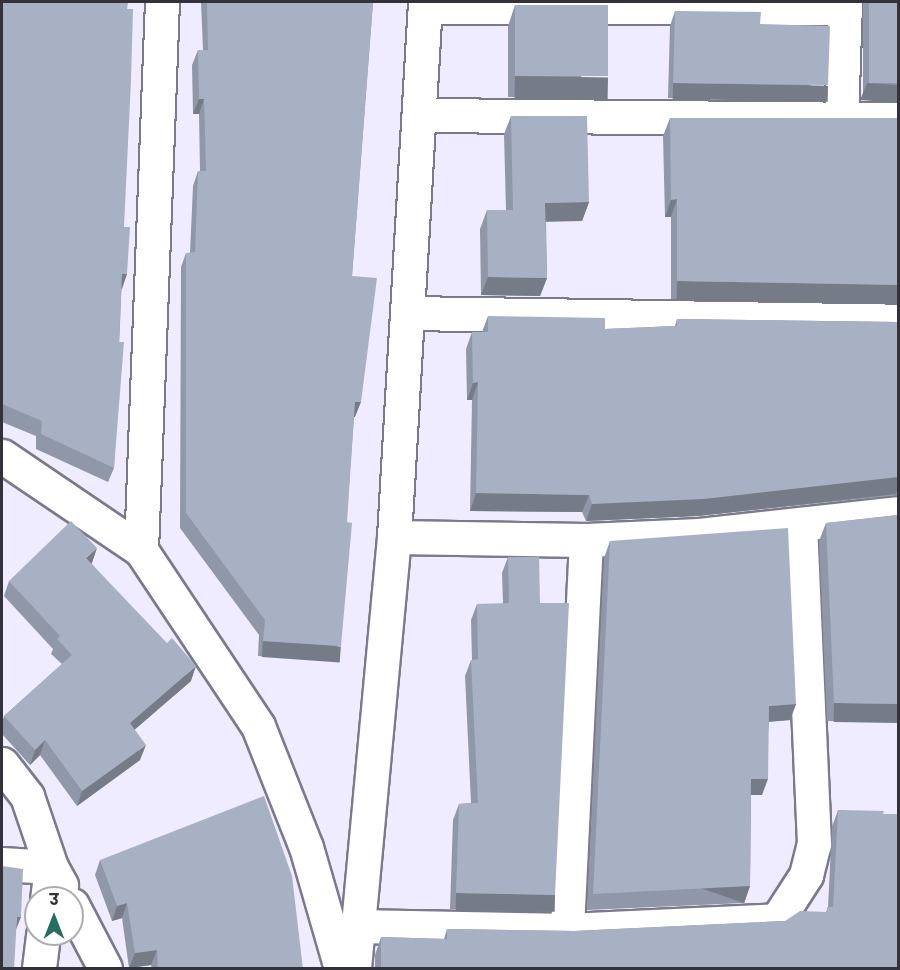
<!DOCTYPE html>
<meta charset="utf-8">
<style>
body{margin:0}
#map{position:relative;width:900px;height:970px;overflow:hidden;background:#eeecfe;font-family:Poppins,"Noto Sans Devanagari",sans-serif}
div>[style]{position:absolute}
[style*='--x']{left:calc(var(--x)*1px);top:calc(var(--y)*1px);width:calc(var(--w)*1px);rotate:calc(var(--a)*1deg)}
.roads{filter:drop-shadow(2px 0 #7b798c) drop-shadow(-2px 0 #7b798c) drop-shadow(0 2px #7b798c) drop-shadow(0 -2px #7b798c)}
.minor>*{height:33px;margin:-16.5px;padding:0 16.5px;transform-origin:16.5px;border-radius:16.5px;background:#fff}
.wall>*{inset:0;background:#9097a8;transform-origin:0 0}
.shaded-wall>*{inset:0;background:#767b88;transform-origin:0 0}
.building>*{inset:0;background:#a8b0c3;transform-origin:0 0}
span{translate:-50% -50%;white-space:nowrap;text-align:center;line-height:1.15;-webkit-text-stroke:5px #fff;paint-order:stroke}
.frame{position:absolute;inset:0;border:3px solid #33323b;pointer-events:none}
.north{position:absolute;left:24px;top:886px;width:60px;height:60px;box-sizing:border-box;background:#fff;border:2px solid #adadb1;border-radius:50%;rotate:0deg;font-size:16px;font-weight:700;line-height:24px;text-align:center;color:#33323b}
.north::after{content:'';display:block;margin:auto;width:21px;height:27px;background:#256d63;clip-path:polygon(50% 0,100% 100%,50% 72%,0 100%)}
</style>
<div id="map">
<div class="roads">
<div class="minor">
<i style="--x:425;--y:7;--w:420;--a:0.1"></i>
<i style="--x:420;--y:115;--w:478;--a:0.5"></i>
<i style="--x:841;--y:118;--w:116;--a:-88"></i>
<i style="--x:407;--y:313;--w:491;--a:0.9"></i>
<i style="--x:2;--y:456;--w:168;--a:34.1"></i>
<i style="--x:141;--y:550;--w:211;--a:56.4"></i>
<i style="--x:258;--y:726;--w:130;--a:68.4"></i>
<i style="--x:306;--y:847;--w:126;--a:73.9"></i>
<i style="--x:394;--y:537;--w:192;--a:0.9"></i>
<i style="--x:586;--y:540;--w:113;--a:-2.5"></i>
<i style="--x:699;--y:535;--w:200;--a:-6.3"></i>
<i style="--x:586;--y:540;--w:390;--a:92.8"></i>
<i style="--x:567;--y:930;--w:210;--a:-2.7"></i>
<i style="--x:777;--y:920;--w:54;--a:-57.2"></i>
<i style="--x:806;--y:875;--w:32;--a:-76"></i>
<i style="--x:814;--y:844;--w:318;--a:-92.5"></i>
<i style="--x:141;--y:550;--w:548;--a:-87.81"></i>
<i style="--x:2;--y:764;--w:41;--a:52"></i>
<i style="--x:27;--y:796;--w:75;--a:71.3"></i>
<i style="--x:51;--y:867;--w:31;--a:97"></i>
<i style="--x:2;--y:864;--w:49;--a:3.5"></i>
<i style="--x:51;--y:867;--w:21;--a:61"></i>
<i style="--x:72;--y:905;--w:71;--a:62.4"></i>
<i style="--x:358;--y:926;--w:209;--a:1.1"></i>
<i style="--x:39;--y:968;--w:34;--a:-83"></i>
<i style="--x:354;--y:968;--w:433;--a:-84.7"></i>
<i style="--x:394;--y:537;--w:536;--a:-86.68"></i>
</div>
</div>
<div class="wall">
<i style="clip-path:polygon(2px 2px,124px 227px,114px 468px,108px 482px,36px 449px,36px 436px,2px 422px)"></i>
<i style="clip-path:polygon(201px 2px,373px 2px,352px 276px,355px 417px,354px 417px,336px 661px,258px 656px,259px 635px,180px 528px,181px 267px,186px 253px,190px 253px,193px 186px,198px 171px,200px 171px,199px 114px,193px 114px,192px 65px,198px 50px,203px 50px)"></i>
<i style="left:863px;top:2px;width:35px;height:98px"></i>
<i style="clip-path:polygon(515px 5px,601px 98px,508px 97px,508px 26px)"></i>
<i style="clip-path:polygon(675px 11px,760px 24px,823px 100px,668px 98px,670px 26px)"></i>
<i style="clip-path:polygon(511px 116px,589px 202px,582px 221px,546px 221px,547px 278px,540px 296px,481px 295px,480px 229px,487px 210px,506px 210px,504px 134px)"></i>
<i style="clip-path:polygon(670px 118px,898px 118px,898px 302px,671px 299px,671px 217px,665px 217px,663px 136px)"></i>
<i style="clip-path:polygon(488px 316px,605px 329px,675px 326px,677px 319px,898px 322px,898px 495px,698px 516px,586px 521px,582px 512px,470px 511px,472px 400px,467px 400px,466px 349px,472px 332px,482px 332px)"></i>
<i style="clip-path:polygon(898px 515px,898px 722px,827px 721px,819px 541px,826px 523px)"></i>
<i style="clip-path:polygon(610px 541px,796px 704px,790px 720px,769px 722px,762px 795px,751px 795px,750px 886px,744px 903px,587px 910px,604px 558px)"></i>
<i style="clip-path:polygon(508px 557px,540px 603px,555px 895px,549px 911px,450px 909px,453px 820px,459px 804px,471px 803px,465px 676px,471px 660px,472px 660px,471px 620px,477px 604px,503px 604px,502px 573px)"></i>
<i style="clip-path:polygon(91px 563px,191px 681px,134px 730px,140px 760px,77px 806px,40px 755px,30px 765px,2px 734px,2px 723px,4px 716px,62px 664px,51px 654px,53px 649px,4px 596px,9px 581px)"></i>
<i style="clip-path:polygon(838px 810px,883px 814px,898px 969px,375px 969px,375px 955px,381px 937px,444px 939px,447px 929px,574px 931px,785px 921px,826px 912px,828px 907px,832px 827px)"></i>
<i style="clip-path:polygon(100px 860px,303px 969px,152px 969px,151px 965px,129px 968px,122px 918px,112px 921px,95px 875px)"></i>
</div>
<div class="shaded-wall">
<i style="left:515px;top:76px;width:93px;height:22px;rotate:1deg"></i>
<i style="left:673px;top:83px;width:155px;height:16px;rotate:1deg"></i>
<i style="clip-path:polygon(867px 83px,898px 85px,898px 103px,860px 100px)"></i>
<i style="clip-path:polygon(199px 99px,204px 99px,199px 114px,193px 114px)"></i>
<i style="clip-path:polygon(677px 199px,671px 217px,665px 217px,671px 200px)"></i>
<i style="clip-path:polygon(589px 202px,582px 221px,538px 222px,545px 203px)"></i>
<i style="clip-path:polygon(122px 274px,127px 274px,122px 289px,116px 289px)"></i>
<i style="clip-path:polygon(488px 277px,547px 278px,540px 296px,481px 295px)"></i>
<i style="left:677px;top:281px;width:221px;height:19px;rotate:1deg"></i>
<i style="clip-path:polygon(478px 382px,472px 400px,467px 400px,473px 383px)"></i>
<i style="clip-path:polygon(355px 402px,361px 402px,355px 417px,350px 417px)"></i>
<i style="clip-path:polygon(898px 477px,898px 487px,896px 494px,698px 516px,586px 521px,592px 504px)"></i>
<i style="clip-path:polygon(476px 493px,589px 495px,582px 512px,470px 511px)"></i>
<i style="clip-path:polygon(97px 548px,92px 563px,81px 573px,86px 558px)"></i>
<i style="left:263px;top:641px;width:78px;height:16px;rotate:4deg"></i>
<i style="clip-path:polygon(196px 666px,191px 681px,125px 738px,130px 723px)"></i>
<i style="left:834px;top:703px;width:64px;height:19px;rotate:1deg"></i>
<i style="clip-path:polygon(796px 704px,790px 720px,763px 722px,769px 706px)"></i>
<i style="clip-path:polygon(45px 740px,40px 755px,30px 765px,35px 750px)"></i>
<i style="clip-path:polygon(146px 745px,140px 760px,77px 806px,82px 791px)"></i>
<i style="clip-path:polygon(751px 779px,768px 779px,762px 795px,745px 795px)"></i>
<i style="left:750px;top:886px;width:18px;height:157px;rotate:109deg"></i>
<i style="left:456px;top:893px;width:99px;height:17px;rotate:1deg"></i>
<i style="clip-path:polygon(127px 903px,122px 918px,112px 921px,117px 906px)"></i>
<i style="clip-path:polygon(17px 917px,21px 917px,15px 932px)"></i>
<i style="clip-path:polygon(157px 950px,151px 965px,129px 968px,135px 953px)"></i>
</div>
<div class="building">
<i style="clip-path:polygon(2px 2px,128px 2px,127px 9px,133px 9px,131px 80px,124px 227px,130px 227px,127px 274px,122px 274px,119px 342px,124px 342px,114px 468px,41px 434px,42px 421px,2px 404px)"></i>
<i style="clip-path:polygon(207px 2px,373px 2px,352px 276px,377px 278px,361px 402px,355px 402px,347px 522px,352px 523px,341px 646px,263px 641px,265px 620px,186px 513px,186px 253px,195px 252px,198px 171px,206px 171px,204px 99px,199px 99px,198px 50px,208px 50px)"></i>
<i style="left:869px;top:2px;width:29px;height:81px"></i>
<i style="left:515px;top:5px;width:93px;height:71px"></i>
<i style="clip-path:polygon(675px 11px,761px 12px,760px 24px,830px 26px,828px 85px,673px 83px)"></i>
<i style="clip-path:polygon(511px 116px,587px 116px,589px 202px,545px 203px,547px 278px,488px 277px,487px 210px,513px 210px)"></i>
<i style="clip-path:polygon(670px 118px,898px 118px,898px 285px,677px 281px,677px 199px,671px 200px)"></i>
<i style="clip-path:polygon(488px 316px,605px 318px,605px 329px,677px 326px,677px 319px,898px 322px,898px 477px,704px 499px,592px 504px,589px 495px,476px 493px,478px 382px,473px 383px,472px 332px,488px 332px)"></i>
<i style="clip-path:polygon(898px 515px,898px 704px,834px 703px,826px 523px)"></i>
<i style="clip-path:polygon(71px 521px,97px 548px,86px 558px,167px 643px,172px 638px,196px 666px,130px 723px,146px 745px,82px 791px,45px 740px,35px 750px,4px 716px,72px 655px,57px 639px,60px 636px,9px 581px)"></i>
<i style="clip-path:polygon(788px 528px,796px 704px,769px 706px,768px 779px,751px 779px,750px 886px,593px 894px,610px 541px)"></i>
<i style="clip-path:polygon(508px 557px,539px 557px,540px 603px,569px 603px,555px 895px,456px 893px,459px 804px,478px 803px,471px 660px,478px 659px,477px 604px,509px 603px)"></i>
<i style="clip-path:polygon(264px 796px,292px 876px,303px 969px,158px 969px,157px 950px,135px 953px,127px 903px,117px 906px,100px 860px)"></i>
<i style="clip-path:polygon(838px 810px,884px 811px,883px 814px,898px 814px,898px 969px,381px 969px,381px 937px,447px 939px,447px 929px,574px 931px,785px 921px,800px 911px,827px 912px,827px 907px,833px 907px)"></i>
<i style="clip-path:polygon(2px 866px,23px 869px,21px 917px,17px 917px,14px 969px,2px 969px)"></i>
</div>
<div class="frame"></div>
<div class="north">उ</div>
</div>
